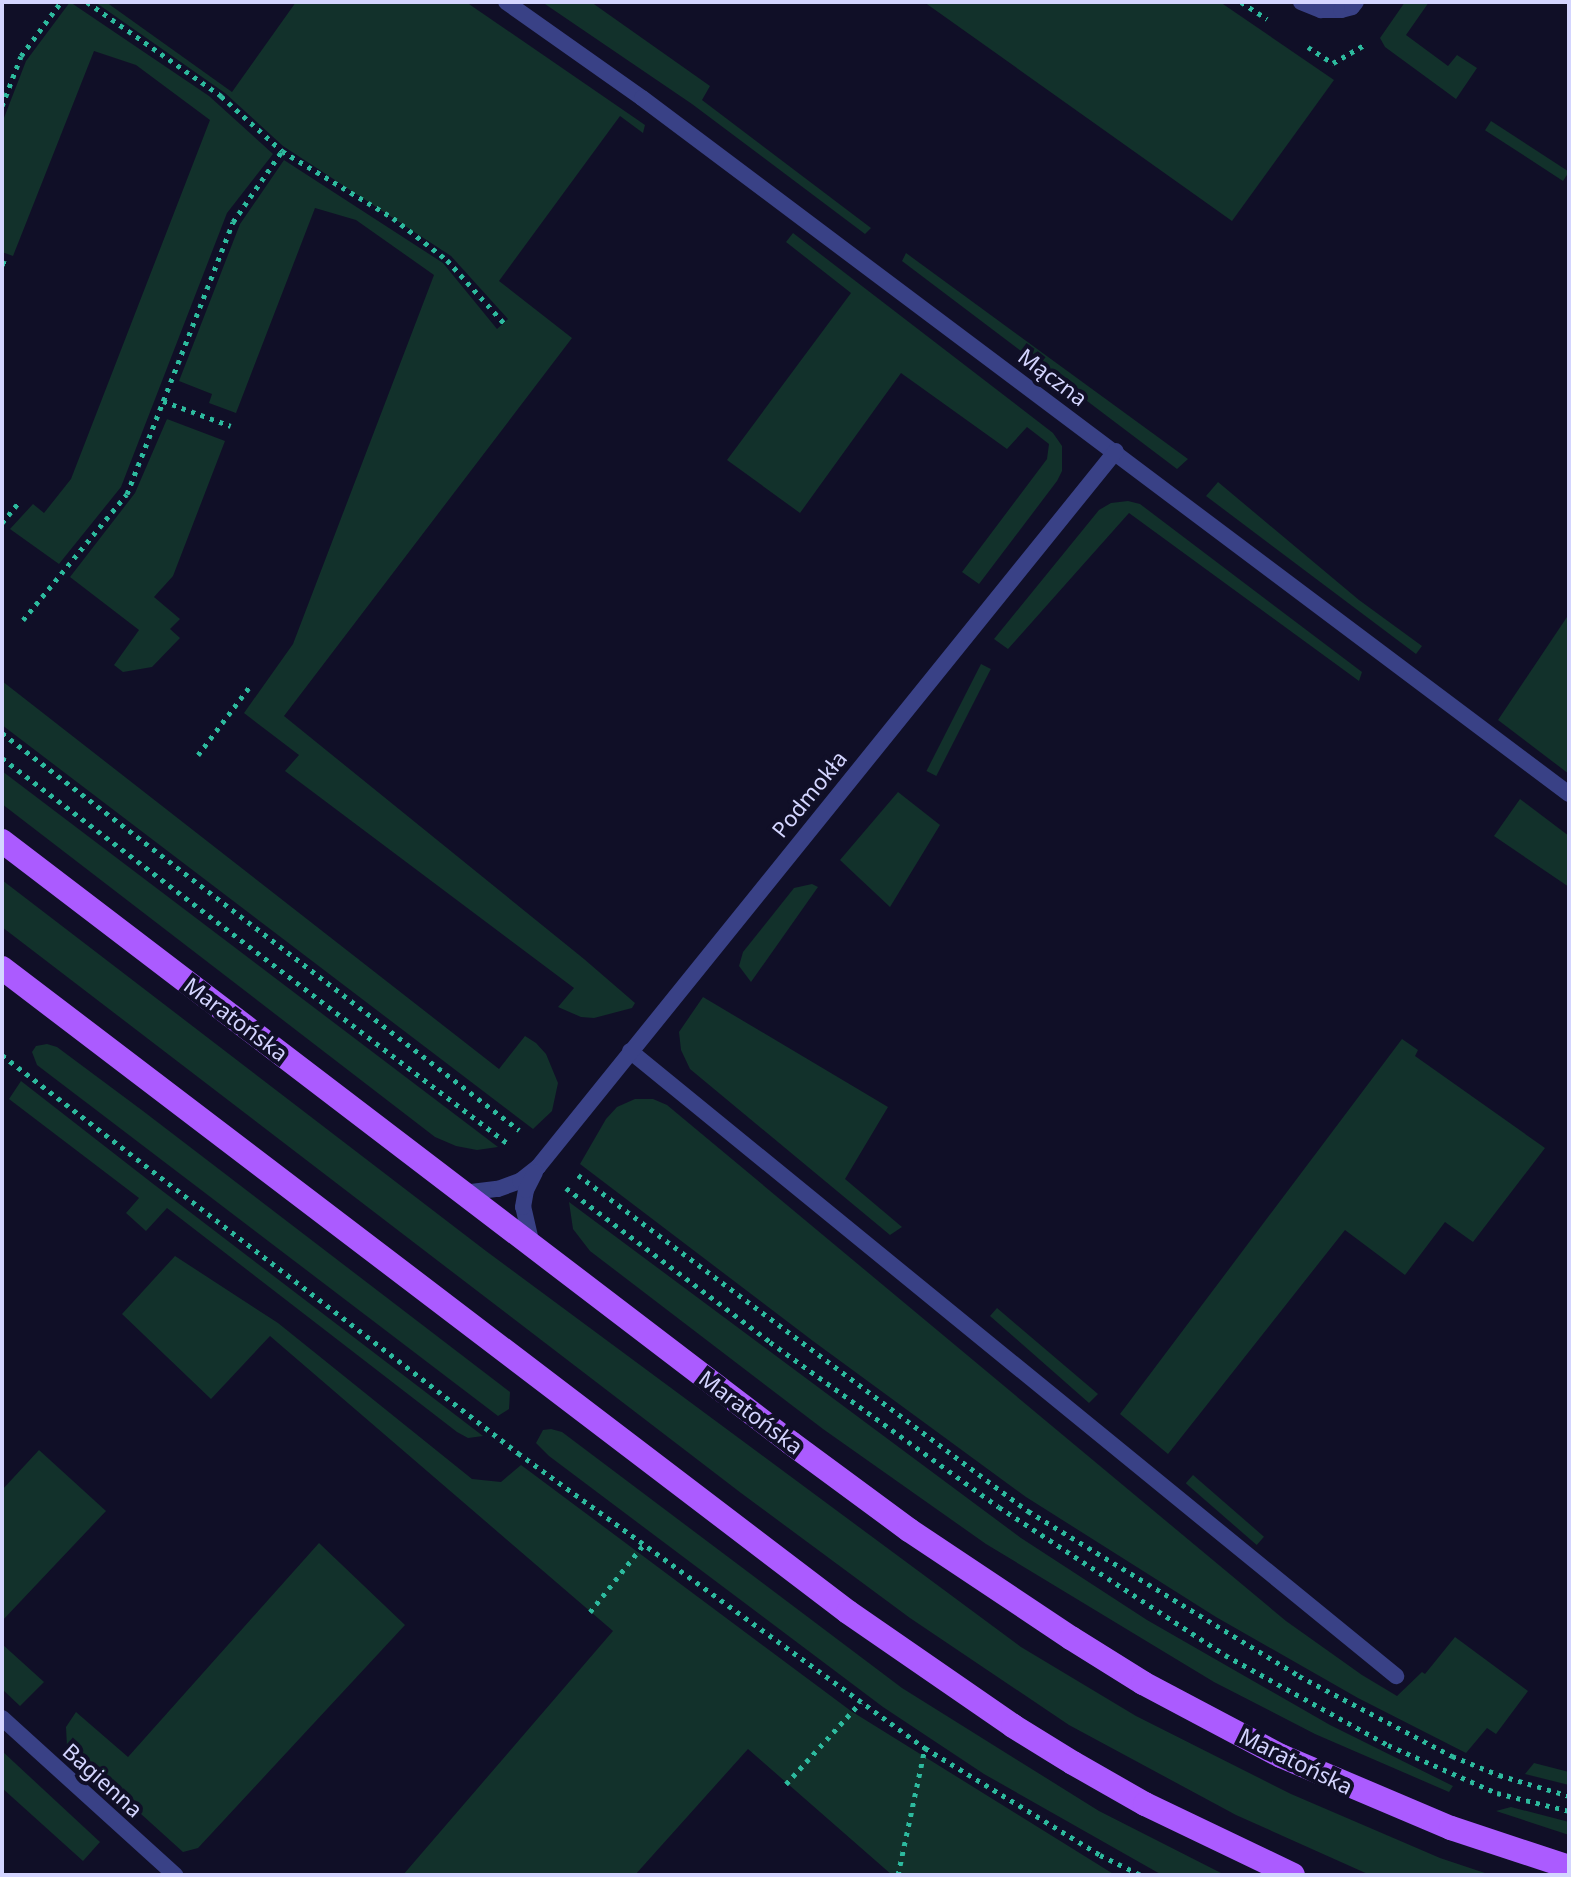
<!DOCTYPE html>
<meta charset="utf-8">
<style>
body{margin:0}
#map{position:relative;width:1571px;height:1877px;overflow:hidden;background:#100f27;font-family:"Noto Sans",sans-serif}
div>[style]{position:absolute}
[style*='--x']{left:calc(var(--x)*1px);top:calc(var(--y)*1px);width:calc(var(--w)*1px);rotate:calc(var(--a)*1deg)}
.green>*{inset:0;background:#12312b;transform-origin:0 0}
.path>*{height:5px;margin-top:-2.5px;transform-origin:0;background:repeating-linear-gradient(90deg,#2dba9e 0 4px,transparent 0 10px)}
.lane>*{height:16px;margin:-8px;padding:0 8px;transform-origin:8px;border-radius:8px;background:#394186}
.street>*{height:16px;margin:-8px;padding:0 8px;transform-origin:8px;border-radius:8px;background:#394186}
.primary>*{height:24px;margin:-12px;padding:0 12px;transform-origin:12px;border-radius:12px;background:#ab5bff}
span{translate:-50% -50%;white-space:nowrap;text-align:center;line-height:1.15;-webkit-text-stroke:8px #100f27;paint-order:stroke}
.street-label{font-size:22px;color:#d4d5ff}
.frame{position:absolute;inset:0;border:4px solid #d4d5ff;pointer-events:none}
</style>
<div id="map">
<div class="green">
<i style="clip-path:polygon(70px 2px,209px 96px,273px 154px,227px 213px,121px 487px,59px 564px,10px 529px,33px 504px,44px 513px,71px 479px,210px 120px,136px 65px,94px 51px,13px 256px,2px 252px,2px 123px,26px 61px)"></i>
<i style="clip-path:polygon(95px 2px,106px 2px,232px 92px,296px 2px,466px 2px,645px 125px,643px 133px,620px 116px,499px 281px,572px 338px,284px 716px,584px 959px,635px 1003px,632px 1008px,594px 1018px,581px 1017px,558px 1007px,574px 988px,285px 771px,299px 755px,244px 713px,293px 644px,434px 275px,356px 220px,315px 208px,236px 413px,209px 403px,212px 394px,179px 381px,240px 224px,284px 160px,443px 263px,497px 329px,508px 319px,451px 256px,283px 146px,225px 93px)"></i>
<i style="clip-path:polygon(542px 2px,591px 2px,710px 86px,702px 100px,871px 228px,865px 234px,692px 104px)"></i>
<i style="clip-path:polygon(924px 2px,1220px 2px,1334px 80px,1232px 221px)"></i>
<i style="clip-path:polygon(1405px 2px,1429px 2px,1406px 35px,1448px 66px,1457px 55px,1477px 68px,1456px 99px,1385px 47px,1380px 38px)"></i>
<i style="left:1491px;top:121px;width:93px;height:11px;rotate:33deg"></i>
<i style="clip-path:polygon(793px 233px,1053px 433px,1062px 446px,1062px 471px,1057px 481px,979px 584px,962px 572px,1047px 459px,1049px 444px,1027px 427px,1007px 449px,901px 373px,800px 513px,727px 460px,851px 293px,786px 242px)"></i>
<i style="clip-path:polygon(906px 253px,1018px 335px,1188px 459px,1177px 469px,902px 261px)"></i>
<i style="clip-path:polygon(167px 419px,225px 441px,173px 576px,154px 597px,180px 619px,170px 629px,180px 638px,152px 667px,123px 672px,114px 665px,139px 630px,70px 577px,135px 493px)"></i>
<i style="clip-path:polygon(1218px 482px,1359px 600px,1422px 646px,1416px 654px,1206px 496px)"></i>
<i style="clip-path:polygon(1128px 501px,1140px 504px,1362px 672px,1359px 681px,1129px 513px,1008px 649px,994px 639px,1099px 510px,1111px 503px)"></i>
<i style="clip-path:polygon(1569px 614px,1569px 774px,1498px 720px)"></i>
<i style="left:981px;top:664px;width:11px;height:120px;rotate:27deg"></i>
<i style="clip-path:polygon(2px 681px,499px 1069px,525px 1036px,536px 1043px,546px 1054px,558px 1083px,552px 1111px,533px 1129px,2px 725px)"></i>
<i style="clip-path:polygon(2px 771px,498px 1147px,477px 1150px,456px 1146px,435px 1137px,2px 804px)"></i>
<i style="clip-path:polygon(898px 792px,940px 825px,890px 907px,840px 860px)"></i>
<i style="clip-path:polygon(1520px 799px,1569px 836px,1569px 887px,1494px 836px)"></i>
<i style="clip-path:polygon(2px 880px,486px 1251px,1021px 1647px,1136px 1716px,1291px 1794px,1440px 1858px,1491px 1875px,1370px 1875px,1236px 1815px,1069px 1725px,910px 1618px,741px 1493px,2px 927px)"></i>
<i style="clip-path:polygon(812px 884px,818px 887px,751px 982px,739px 966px,743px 952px,794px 888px)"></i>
<i style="clip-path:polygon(703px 997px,888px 1107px,845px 1179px,902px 1227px,890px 1235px,690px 1069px,681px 1050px,679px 1032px)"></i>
<i style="clip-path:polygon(1402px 1039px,1418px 1050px,1415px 1056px,1545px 1148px,1473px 1242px,1445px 1222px,1405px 1275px,1345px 1230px,1168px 1454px,1120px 1414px)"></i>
<i style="clip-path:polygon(47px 1044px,57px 1047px,143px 1111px,510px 1392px,509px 1409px,498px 1416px,37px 1065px,32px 1052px,36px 1046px)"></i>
<i style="clip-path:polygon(21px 1081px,152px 1183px,483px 1436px,468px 1438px,457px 1432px,167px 1208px,146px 1231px,126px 1213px,139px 1198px,9px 1099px)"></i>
<i style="clip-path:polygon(635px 1099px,653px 1099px,667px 1105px,1286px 1621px,1362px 1675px,1397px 1696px,1422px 1672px,1425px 1674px,1455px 1637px,1528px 1691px,1496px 1734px,1487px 1728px,1466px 1753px,1358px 1698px,1216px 1617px,1026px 1497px,813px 1341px,580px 1164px,606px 1119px,617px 1107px)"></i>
<i style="clip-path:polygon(569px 1202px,1021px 1538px,1147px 1620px,1330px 1725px,1453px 1786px,1449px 1792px,1315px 1734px,1214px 1682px,986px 1544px,823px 1429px,590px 1251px,573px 1229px)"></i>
<i style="clip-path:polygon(175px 1256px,278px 1323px,472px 1479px,501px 1482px,521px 1465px,851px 1711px,1115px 1875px,892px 1875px,748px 1749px,635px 1875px,403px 1875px,613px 1631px,270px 1336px,211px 1399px,122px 1314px)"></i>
<i style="clip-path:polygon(997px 1308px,1098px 1394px,1089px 1403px,990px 1316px)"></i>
<i style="clip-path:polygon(551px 1429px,562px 1432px,902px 1688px,1099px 1811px,1225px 1875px,1162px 1875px,984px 1774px,883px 1707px,549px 1456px,536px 1443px,543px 1430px)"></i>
<i style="clip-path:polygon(39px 1450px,106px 1511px,2px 1621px,2px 1490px)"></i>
<i style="left:1193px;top:1475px;width:94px;height:11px;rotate:41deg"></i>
<i style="clip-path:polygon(319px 1543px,405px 1625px,211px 1834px,198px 1848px,183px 1852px,67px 1747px,66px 1727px,76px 1712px,128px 1757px)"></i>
<i style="clip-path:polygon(2px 1644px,44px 1682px,20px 1706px,2px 1689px)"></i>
<i style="clip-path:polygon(2px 1751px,100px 1842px,83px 1861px,2px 1788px)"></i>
<i style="clip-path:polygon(1534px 1763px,1569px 1772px,1569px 1785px,1525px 1774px)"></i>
<i style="clip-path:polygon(1511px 1807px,1569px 1822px,1569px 1835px,1496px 1811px)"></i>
</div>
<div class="path">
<i style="--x:87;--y:2;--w:164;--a:35"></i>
<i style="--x:221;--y:96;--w:82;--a:42"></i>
<i style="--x:282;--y:151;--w:130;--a:31.1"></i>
<i style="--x:393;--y:218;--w:68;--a:37.9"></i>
<i style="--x:447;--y:260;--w:85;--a:47.9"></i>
<i style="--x:1241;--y:2;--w:31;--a:33"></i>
<i style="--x:1308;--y:47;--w:30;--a:33"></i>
<i style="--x:1333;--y:63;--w:39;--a:-30"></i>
<i style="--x:2;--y:106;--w:53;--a:-69.2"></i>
<i style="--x:21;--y:56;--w:67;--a:-53.5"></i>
<i style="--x:2;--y:262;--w:8;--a:23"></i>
<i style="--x:163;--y:401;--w:72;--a:20.2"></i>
<i style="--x:2;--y:523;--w:28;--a:-51"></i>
<i style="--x:23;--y:620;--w:163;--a:-50.5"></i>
<i style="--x:127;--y:494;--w:292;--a:-68.7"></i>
<i style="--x:233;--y:222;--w:86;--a:-55.4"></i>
<i style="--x:2;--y:733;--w:652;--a:37.52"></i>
<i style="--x:198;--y:755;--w:88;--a:-52.9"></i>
<i style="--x:2;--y:758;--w:635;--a:37.32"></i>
<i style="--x:2;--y:1055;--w:652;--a:37.64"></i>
<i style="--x:518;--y:1453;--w:503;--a:35.94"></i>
<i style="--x:925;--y:1748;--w:205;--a:31.4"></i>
<i style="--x:1100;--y:1855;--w:46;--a:26"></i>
<i style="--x:578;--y:1175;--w:562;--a:36.75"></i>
<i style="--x:1028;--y:1511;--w:317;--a:31.3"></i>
<i style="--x:1299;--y:1676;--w:173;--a:27.6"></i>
<i style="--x:1452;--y:1756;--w:51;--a:22"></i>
<i style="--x:1499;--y:1775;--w:73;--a:16.7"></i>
<i style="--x:566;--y:1188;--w:256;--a:37"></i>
<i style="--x:770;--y:1342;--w:282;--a:35.8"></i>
<i style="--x:999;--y:1507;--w:270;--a:33.2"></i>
<i style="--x:1225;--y:1655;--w:186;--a:28.9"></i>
<i style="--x:1388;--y:1745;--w:119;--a:23.8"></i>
<i style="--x:1497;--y:1793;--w:74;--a:14"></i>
<i style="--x:590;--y:1612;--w:87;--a:-51.5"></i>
<i style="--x:786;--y:1784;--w:111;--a:-47.6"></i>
<i style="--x:898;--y:1875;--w:130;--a:-78"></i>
</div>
<div class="lane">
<i style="--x:1301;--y:2;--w:22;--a:22"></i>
<i style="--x:1321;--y:10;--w:20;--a:0"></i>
<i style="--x:1341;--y:10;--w:11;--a:-15"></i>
<i style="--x:1352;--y:7;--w:6;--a:-51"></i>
<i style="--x:630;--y:1051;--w:989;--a:39.21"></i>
</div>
<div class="street">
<i style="--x:506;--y:2;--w:166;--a:35.2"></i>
<i style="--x:642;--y:98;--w:1159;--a:36.9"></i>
<i style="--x:463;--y:1193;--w:35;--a:-7"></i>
<i style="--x:498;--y:1189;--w:23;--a:-20"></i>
<i style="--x:520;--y:1181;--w:23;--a:-38"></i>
<i style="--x:538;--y:1167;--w:920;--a:-51.09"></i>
<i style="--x:532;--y:1245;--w:39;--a:-103"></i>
<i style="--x:523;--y:1207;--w:17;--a:-80"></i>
<i style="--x:526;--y:1190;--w:20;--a:-63"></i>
<i style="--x:2;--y:1718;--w:234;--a:42.2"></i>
</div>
<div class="primary">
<i style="--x:2;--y:841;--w:992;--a:37.34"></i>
<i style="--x:791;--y:1443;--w:147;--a:36.4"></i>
<i style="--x:909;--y:1530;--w:195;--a:33.7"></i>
<i style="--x:1071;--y:1638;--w:85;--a:32"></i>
<i style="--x:1143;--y:1683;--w:156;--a:27.9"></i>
<i style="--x:1281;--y:1756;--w:185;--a:23"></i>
<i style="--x:1451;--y:1828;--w:124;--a:18.3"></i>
<i style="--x:2;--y:968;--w:1063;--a:37.28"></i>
<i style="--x:848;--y:1612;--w:201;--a:34.6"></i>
<i style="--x:1013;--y:1726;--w:70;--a:31.7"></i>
<i style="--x:1073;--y:1763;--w:83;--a:29.7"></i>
<i style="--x:1145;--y:1804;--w:164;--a:25.6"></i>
</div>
<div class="street-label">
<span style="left:1053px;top:377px;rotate:37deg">Mączna</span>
<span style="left:809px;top:794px;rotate:-51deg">Podmokła</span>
<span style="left:236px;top:1019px;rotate:37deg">Maratońska</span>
<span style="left:751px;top:1412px;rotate:37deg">Maratońska</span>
<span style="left:1296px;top:1761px;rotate:26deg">Maratońska</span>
<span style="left:103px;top:1780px;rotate:42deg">Bagienna</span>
</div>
<div class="frame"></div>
</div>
